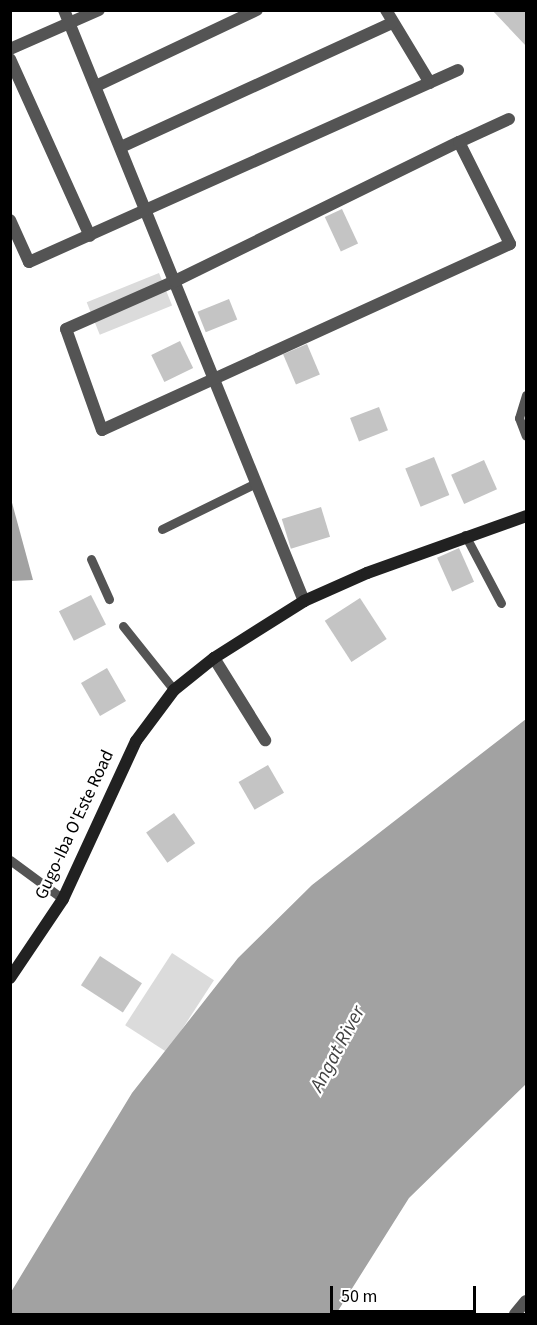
<!DOCTYPE html>
<style>
body{margin:0}
#map{position:relative;width:537px;height:1325px;overflow:hidden;background:#fff;font-family:"Source Sans 3",sans-serif}
div>[style]{position:absolute}
[style*='--x']{left:calc(var(--x)*1px);top:calc(var(--y)*1px);width:calc(var(--w)*1px);rotate:calc(var(--a)*1deg)}
.green>*{inset:0;background:#dbdbdb;transform-origin:0 0}
.water>*{inset:0;background:#a2a2a2}
.building>*{inset:0;background:#c4c4c4;transform-origin:0 0}
.service>*{height:9px;margin:-4.5px;padding:0 4.5px;transform-origin:4.5px;border-radius:4.5px;background:#545454}
.minor>*{height:12px;margin:-6px;padding:0 6px;transform-origin:6px;border-radius:6px;background:#545454}
.tertiary>*{height:12px;margin:-6px;padding:0 6px;transform-origin:6px;border-radius:6px;background:#545454}
.secondary>*{height:12px;margin:-6px;padding:0 6px;transform-origin:6px;border-radius:6px;background:#212121}
span{translate:-50% -50%;white-space:nowrap;text-align:center;line-height:1.15;-webkit-text-stroke:4.5px #fff;paint-order:stroke}
.street-label{font-size:18px;color:#000}
.water-label{font-size:20px;color:#434343;font-style:italic}
.frame{position:absolute;inset:0;border:12px solid #000;pointer-events:none}
.scale{position:absolute;left:330px;top:1286px;width:146px;height:27px;box-sizing:border-box;border:3px solid #000;border-top:0;padding-left:8px;font-size:18px;line-height:21px;white-space:nowrap;color:#000;-webkit-text-stroke:4px #fff;paint-order:stroke}
</style>
<div id="map">
<div class="green">
<i style="left:159px;top:273px;width:35px;height:78px;rotate:68deg"></i>
<i style="left:172px;top:953px;width:50px;height:86px;rotate:33deg"></i>
</div>
<div class="water">
<i style="clip-path:polygon(10px 499px,11px 499px,33px 580px,11px 581px)"></i>
<i style="clip-path:polygon(526px 719px,526px 1084px,409px 1198px,336px 1314px,11px 1314px,11px 1292px,132px 1093px,238px 958px,312px 885px)"></i>
</div>
<div class="building">
<i style="clip-path:polygon(492px 10px,526px 10px,526px 46px)"></i>
<i style="left:342px;top:209px;width:38px;height:19px;rotate:65deg"></i>
<i style="left:229px;top:299px;width:22px;height:34px;rotate:68deg"></i>
<i style="left:180px;top:341px;width:30px;height:32px;rotate:64deg"></i>
<i style="left:307px;top:344px;width:33px;height:26px;rotate:67deg"></i>
<i style="left:379px;top:407px;width:25px;height:31px;rotate:69deg"></i>
<i style="left:434px;top:457px;width:41px;height:31px;rotate:68deg"></i>
<i style="left:484px;top:460px;width:32px;height:36px;rotate:66deg"></i>
<i style="left:321px;top:507px;width:31px;height:41px;rotate:73deg"></i>
<i style="left:459px;top:548px;width:37px;height:24px;rotate:66deg"></i>
<i style="left:91px;top:595px;width:33px;height:36px;rotate:63deg"></i>
<i style="left:360px;top:598px;width:49px;height:42px;rotate:57deg"></i>
<i style="left:107px;top:668px;width:38px;height:30px;rotate:60deg"></i>
<i style="left:268px;top:765px;width:32px;height:34px;rotate:60deg"></i>
<i style="left:174px;top:813px;width:37px;height:34px;rotate:55deg"></i>
<i style="left:100px;top:956px;width:50px;height:35px;rotate:33deg"></i>
</div>
<div class="service">
<i style="--x:526;--y:395;--w:24;--a:107"></i>
<i style="--x:519;--y:418;--w:19;--a:69"></i>
<i style="--x:162;--y:529;--w:105;--a:-26.1"></i>
<i style="--x:465;--y:535;--w:77;--a:62.1"></i>
<i style="--x:91;--y:559;--w:44;--a:65.8"></i>
<i style="--x:123;--y:626;--w:82;--a:51.4"></i>
<i style="--x:10;--y:860;--w:66;--a:36.3"></i>
</div>
<div class="minor">
<i style="--x:64;--y:10;--w:638;--a:67.9"></i>
<i style="--x:386;--y:10;--w:85;--a:58.9"></i>
<i style="--x:10;--y:49;--w:97;--a:-23.7"></i>
<i style="--x:10;--y:59;--w:194;--a:65.7"></i>
<i style="--x:96;--y:86;--w:178;--a:-25.3"></i>
<i style="--x:459;--y:142;--w:114;--a:63.4"></i>
<i style="--x:510;--y:244;--w:448;--a:155.5"></i>
<i style="--x:102;--y:430;--w:107;--a:-109.6"></i>
<i style="--x:66;--y:329;--w:119;--a:-23.8"></i>
<i style="--x:175;--y:281;--w:316;--a:-26.1"></i>
<i style="--x:459;--y:142;--w:55;--a:-24.7"></i>
<i style="--x:121;--y:147;--w:298;--a:-24.6"></i>
<i style="--x:10;--y:220;--w:46;--a:65.7"></i>
<i style="--x:29;--y:262;--w:470;--a:-24.1"></i>
<i style="--x:214;--y:658;--w:97;--a:58.1"></i>
</div>
<div class="tertiary">
<i style="--x:515;--y:1314;--w:17;--a:-50"></i>
</div>
<div class="secondary">
<i style="--x:10;--y:978;--w:95;--a:-56.1"></i>
<i style="--x:63;--y:899;--w:174;--a:-65.2"></i>
<i style="--x:136;--y:741;--w:64;--a:-53.3"></i>
<i style="--x:174;--y:690;--w:51;--a:-38.7"></i>
<i style="--x:214;--y:658;--w:107;--a:-32.3"></i>
<i style="--x:304;--y:601;--w:69;--a:-24"></i>
<i style="--x:367;--y:573;--w:169;--a:-19.7"></i>
</div>
<div class="street-label">
<span style="left:75px;top:825px;rotate:-65deg">Gugo-Iba O'Este Road</span>
</div>
<div class="water-label">
<span style="left:338px;top:1049px;rotate:-62deg">Angat River</span>
</div>
<div class="frame"></div>
<div class="scale">50 m</div>
</div>
